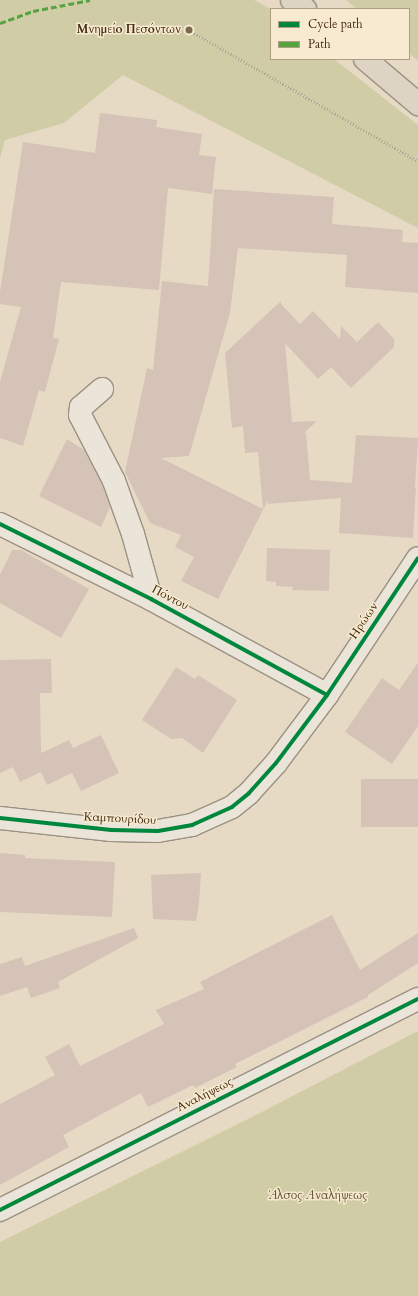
<!DOCTYPE html>
<meta charset="utf-8">
<style>
body{margin:0}
#map{position:relative;width:418px;height:1296px;overflow:hidden;background:#e6dac5;font-family:Cardo,serif}
div>[style]{position:absolute}
[style*='--x']{left:calc(var(--x)*1px);top:calc(var(--y)*1px);width:calc(var(--w)*1px);rotate:calc(var(--a)*1deg)}
.green>*{inset:0;background:#d0cca6}
.building>*{inset:0;background:#d4c3b6;transform-origin:0 0}
.path>*{height:2.5px;margin-top:-1.25px;transform-origin:0;background:repeating-linear-gradient(90deg,#aba499 0 1px,transparent 0 3px)}
.roads{filter:drop-shadow(1px 0 #9b9182) drop-shadow(-1px 0 #9b9182) drop-shadow(0 1px #9b9182) drop-shadow(0 -1px #9b9182)}
.minor>*{height:22px;margin:-11px;padding:0 11px;transform-origin:11px;border-radius:11px;background:#eae4d9}
.major>*{height:22px;margin:-11px;padding:0 11px;transform-origin:11px;border-radius:11px;background:#ded4c4}
.quiet>*{height:3px;margin-top:-1.5px;transform-origin:0;background:repeating-linear-gradient(90deg,#55a43f 0 6px,transparent 0 9px)}
.cycleway>*{height:4px;margin:-2px;padding:0 2px;transform-origin:2px;border-radius:2px;background:#00873e}
.dots>*{width:11px;height:11px;translate:-50% -50%;box-sizing:border-box;border:2px solid #f8ead0;border-radius:50%}
span{translate:-50% -50%;white-space:nowrap;text-align:center;line-height:1.15;-webkit-text-stroke:3px #f8ead0;paint-order:stroke}
.poi-label{font-size:12px;color:#422b10;font-weight:700}
.right{translate:-100% -50%;text-align:right}
.street-label{font-size:12px;color:#422b10}
.park-label{font-size:12px;color:#61502f;font-style:italic}
.legend{position:absolute;left:270px;top:8px;width:140px;height:52px;box-sizing:border-box;background:#f8ead0;border:1px solid #af9e83;margin:0;padding:5px 7px;list-style:none;font-size:12px;color:#422b10}
.legend li{display:flex;align-items:center;gap:8px;height:20px}
.legend b{width:20px;border:1px solid #af9e83}
</style>
<div id="map">
<div class="green">
<i style="clip-path:polygon(0 0,254px 0,271px 9px,271px 59px,334px 59px,418px 125px,418px 228px,123px 75px,64px 123px,5px 140px,0 159px)"></i>
<i style="clip-path:polygon(346px 0,418px 0,418px 61px,409px 53px,409px 9px,357px 9px)"></i>
<i style="clip-path:polygon(418px 1031px,418px 1296px,0 1296px,0 1242px,256px 1115px)"></i>
</div>
<div class="building">
<i style="clip-path:polygon(100px 113px,157px 120px,156px 127px,202px 134px,199px 155px,216px 157px,212px 194px,168px 188px,159px 290px,61px 282px,53px 338px,59px 339px,45px 392px,39px 390px,23px 446px,0 438px,0 382px,21px 307px,0 304px,0 292px,23px 142px,95px 153px)"></i>
<i style="clip-path:polygon(214px 189px,334px 197px,332px 224px,403px 230px,402px 242px,418px 243px,418px 293px,345px 287px,347px 255px,238px 248px,230px 313px,189px 456px,161px 458px,263px 509px,258px 452px,245px 453px,243px 426px,232px 428px,225px 353px,281px 301px,281px 304px,300px 324px,313px 311px,340px 339px,341px 326px,357px 342px,378px 322px,394px 339px,394px 347px,351px 388px,331px 367px,318px 379px,285px 343px,292px 422px,317px 421px,304px 433px,306px 433px,310px 480px,352px 483px,356px 435px,398px 437px,418px 438px,415px 488px,416px 488px,413px 538px,339px 533px,341px 498px,268px 504px,268px 500px,218px 599px,181px 581px,194px 557px,175px 547px,181px 535px,150px 523px,125px 472px,147px 368px,153px 370px,162px 281px,208px 286px)"></i>
<i style="clip-path:polygon(67px 439px,84px 450px,103px 486px,110px 507px,101px 527px,39px 496px)"></i>
<i style="clip-path:polygon(267px 548px,330px 550px,329px 591px,292px 590px,293px 587px,276px 586px,276px 582px,266px 581px)"></i>
<i style="clip-path:polygon(12px 550px,21px 550px,89px 589px,61px 638px,0 603px,0 575px)"></i>
<i style="clip-path:polygon(51px 659px,52px 693px,40px 693px,41px 753px,69px 740px,73px 748px,101px 735px,119px 773px,81px 791px,72px 773px,47px 785px,41px 772px,20px 782px,13px 767px,0 773px,0 660px)"></i>
<i style="clip-path:polygon(418px 663px,418px 726px,392px 764px,345px 732px,382px 678px,399px 690px)"></i>
<i style="clip-path:polygon(176px 667px,195px 679px,198px 675px,237px 700px,203px 753px,182px 738px,171px 739px,142px 720px)"></i>
<i style="left:418px;top:779px;width:48px;height:57px;rotate:90deg"></i>
<i style="clip-path:polygon(0 853px,25px 855px,25px 858px,115px 862px,112px 917px,0 912px)"></i>
<i style="clip-path:polygon(201px 873px,199px 904px,196px 921px,153px 919px,151px 875px)"></i>
<i style="clip-path:polygon(332px 915px,360px 970px,418px 933px,418px 963px,368px 995px,368px 997px,235px 1064px,237px 1067px,195px 1088px,193px 1085px,148px 1107px,141px 1093px,63px 1135px,69px 1147px,0 1185px,0 1104px,55px 1075px,45px 1057px,69px 1044px,80px 1066px,164px 1024px,156px 1010px,204px 989px,200px 982px)"></i>
<i style="clip-path:polygon(134px 928px,138px 938px,58px 982px,60px 988px,31px 998px,27px 987px,0 996px,0 964px,22px 957px,25px 966px)"></i>
</div>
<div class="path">
<i style="--x:189;--y:30;--w:264;--a:29.8"></i>
</div>
<div class="roads">
<div class="minor">
<i style="--x:102;--y:389;--w:28;--a:139"></i>
<i style="--x:81;--y:407;--w:8;--a:97"></i>
<i style="--x:80;--y:415;--w:74;--a:62.7"></i>
<i style="--x:114;--y:481;--w:56;--a:70.3"></i>
<i style="--x:133;--y:534;--w:67;--a:74.5"></i>
<i style="--x:0;--y:524;--w:169;--a:26.4"></i>
<i style="--x:151;--y:599;--w:200;--a:28.6"></i>
<i style="--x:0;--y:818;--w:112;--a:6.2"></i>
<i style="--x:111;--y:830;--w:47;--a:1.2"></i>
<i style="--x:158;--y:831;--w:35;--a:-10"></i>
<i style="--x:192;--y:825;--w:44;--a:-24.2"></i>
<i style="--x:232;--y:807;--w:22;--a:-39"></i>
<i style="--x:249;--y:793;--w:40;--a:-48"></i>
<i style="--x:276;--y:763;--w:85;--a:-53.1"></i>
<i style="--x:327;--y:695;--w:164;--a:-56.4"></i>
<i style="--x:0;--y:1210;--w:468;--a:-26.8"></i>
</div>
<div class="major">
<i style="--x:292;--y:0;--w:16;--a:35"></i>
<i style="--x:365;--y:59;--w:70;--a:40.3"></i>
</div>
</div>
<div class="quiet">
<i style="--x:0;--y:23;--w:35;--a:-20"></i>
<i style="--x:33;--y:11;--w:58;--a:-10.9"></i>
</div>
<div class="cycleway">
<i style="--x:0;--y:524;--w:169;--a:26.4"></i>
<i style="--x:151;--y:599;--w:200;--a:28.6"></i>
<i style="--x:0;--y:818;--w:112;--a:6.2"></i>
<i style="--x:111;--y:830;--w:47;--a:1.2"></i>
<i style="--x:158;--y:831;--w:35;--a:-10"></i>
<i style="--x:192;--y:825;--w:44;--a:-24.2"></i>
<i style="--x:232;--y:807;--w:22;--a:-39"></i>
<i style="--x:249;--y:793;--w:40;--a:-48"></i>
<i style="--x:276;--y:763;--w:85;--a:-53.1"></i>
<i style="--x:327;--y:695;--w:164;--a:-56.4"></i>
<i style="--x:0;--y:1210;--w:468;--a:-26.8"></i>
</div>
<div class="dots">
<i style="left:189px;top:30px;background:#7b684f"></i>
</div>
<div class="poi-label">
<span class="right" style="left:181px;top:30px">Μνημείο Πεσόντων</span>
</div>
<div class="street-label">
<span style="left:170px;top:598px;rotate:28deg">Πόντου</span>
<span style="left:364px;top:621px;rotate:-56deg">Ηρώων</span>
<span style="left:120px;top:819px;rotate:3deg">Καμπουρίδου</span>
<span style="left:205px;top:1095px;rotate:-27deg">Αναλήψεως</span>
</div>
<div class="park-label">
<span style="left:318px;top:1196px">Άλσος Αναλήψεως</span>
</div>
<ul class="legend">
<li><b style="height:5px;background:#00873e"></b>Cycle path</li>
<li><b style="height:5px;background:#55a43f"></b>Path</li>
</ul>
</div>
